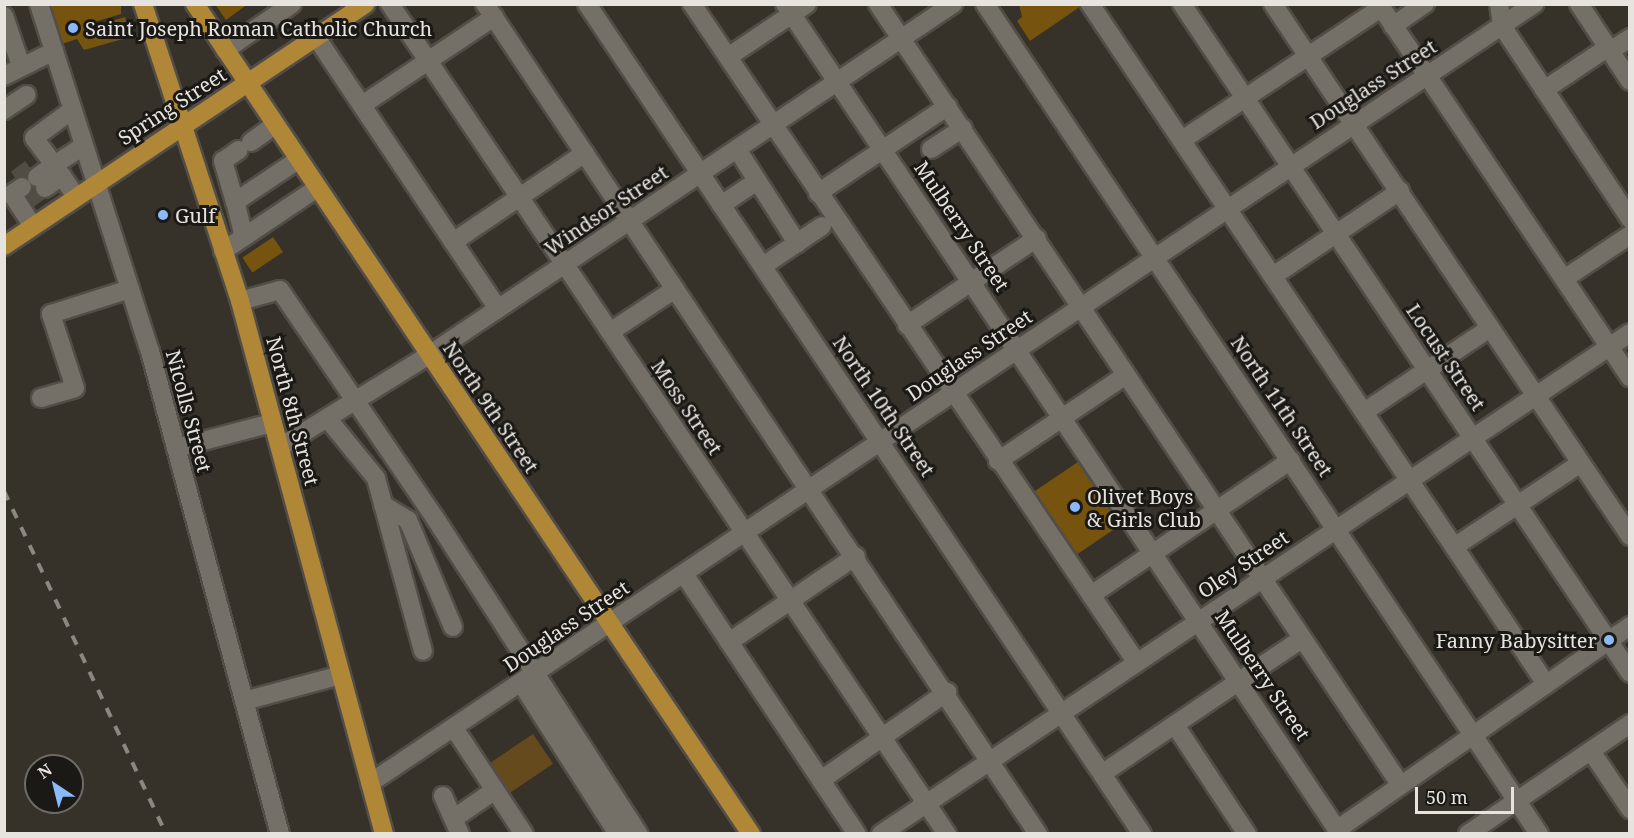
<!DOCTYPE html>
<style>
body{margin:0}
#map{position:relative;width:1634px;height:838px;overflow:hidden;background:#363129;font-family:"Noto Serif",serif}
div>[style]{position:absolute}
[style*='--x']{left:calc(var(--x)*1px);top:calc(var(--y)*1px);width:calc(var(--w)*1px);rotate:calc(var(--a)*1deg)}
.green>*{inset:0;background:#644a1d;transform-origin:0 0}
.building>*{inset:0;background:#76530f;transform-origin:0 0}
.minor-tunnel>*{height:18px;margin-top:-9px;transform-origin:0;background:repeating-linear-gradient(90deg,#514c44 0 18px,transparent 0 27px)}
.roads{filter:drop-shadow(2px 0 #524e47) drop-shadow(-2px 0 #524e47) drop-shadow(0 2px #524e47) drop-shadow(0 -2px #524e47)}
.minor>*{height:18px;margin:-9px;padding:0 9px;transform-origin:9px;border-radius:9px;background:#757067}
.major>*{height:18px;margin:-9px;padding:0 9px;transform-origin:9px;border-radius:9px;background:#af8736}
.rail>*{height:4px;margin-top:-2px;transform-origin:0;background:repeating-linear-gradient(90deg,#8b8781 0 10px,transparent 0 20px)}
.dots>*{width:16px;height:16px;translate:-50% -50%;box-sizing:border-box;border:3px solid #1b1916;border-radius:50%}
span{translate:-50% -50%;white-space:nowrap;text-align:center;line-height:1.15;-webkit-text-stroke:6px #1b1916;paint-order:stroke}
.poi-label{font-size:20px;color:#e7e4df}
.left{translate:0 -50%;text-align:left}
.right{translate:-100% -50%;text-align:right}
.street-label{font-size:20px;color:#e7e4df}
.frame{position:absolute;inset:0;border:6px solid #e7e4df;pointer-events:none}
.north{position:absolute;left:24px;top:754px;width:60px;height:60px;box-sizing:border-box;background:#1b1916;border:2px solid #6d6a66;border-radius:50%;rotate:325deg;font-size:16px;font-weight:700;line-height:24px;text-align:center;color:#e7e4df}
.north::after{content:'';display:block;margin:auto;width:21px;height:27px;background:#8cb9fc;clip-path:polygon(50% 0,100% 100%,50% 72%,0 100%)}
.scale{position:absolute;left:1415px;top:787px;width:99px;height:27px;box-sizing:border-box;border:3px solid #e7e4df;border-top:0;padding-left:8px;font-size:18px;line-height:21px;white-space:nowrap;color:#e7e4df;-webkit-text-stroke:4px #1b1916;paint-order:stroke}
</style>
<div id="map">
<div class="green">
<i style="left:533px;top:734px;width:36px;height:58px;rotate:56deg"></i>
</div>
<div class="building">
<i style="clip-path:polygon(50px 4px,121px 4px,121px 14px,88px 24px,89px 29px,84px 30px,85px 34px,106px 27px,105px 23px,125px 17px,130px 37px,84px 50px,77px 39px,62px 44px)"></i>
<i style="clip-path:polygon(215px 4px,248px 4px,226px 20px)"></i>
<i style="clip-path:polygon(1084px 4px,1030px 41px,1017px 21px,1022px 17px,1019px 4px)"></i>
<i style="left:273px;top:237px;width:18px;height:37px;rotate:56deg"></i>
<i style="left:1078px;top:462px;width:76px;height:55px;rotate:56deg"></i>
</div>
<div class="minor-tunnel">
<i style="--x:16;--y:179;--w:19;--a:-36"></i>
<i style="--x:29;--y:199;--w:19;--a:-35"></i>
</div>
<div class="roads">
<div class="minor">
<i style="--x:39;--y:4;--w:364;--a:72.3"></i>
<i style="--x:150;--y:351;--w:500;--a:74.94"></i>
<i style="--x:390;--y:4;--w:1000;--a:56.14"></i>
<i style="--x:485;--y:4;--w:997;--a:56.33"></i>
<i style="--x:587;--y:4;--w:998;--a:56.23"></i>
<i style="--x:692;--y:4;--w:795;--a:55.97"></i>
<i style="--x:785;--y:4;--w:998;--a:56.23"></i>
<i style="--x:878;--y:4;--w:939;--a:56.21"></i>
<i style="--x:985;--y:4;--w:998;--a:56.28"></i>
<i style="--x:1090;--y:4;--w:819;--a:56.15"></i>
<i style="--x:1182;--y:4;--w:805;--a:56.19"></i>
<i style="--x:1273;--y:4;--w:641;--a:56.14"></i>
<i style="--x:1379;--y:4;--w:450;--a:56.1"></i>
<i style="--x:1499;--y:4;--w:22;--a:82"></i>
<i style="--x:1502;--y:26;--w:232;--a:56.4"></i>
<i style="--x:1579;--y:4;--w:92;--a:56.5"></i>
<i style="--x:4;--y:16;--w:53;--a:71.2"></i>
<i style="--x:1393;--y:26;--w:39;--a:-35"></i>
<i style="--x:316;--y:37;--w:327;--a:56.2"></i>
<i style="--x:225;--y:50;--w:81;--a:-34.5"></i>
<i style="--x:1610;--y:51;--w:24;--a:-33"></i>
<i style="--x:728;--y:57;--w:95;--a:-33.9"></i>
<i style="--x:4;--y:76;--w:56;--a:-26.6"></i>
<i style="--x:1544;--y:90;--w:76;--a:-33.7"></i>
<i style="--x:362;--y:105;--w:159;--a:-33.7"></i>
<i style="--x:4;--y:110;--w:27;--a:-34"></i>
<i style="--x:72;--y:110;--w:47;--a:143.6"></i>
<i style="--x:34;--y:138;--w:34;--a:53"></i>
<i style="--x:54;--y:165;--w:35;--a:-33"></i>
<i style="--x:1182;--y:140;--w:239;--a:-33.6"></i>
<i style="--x:251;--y:142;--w:29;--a:-36"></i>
<i style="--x:737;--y:149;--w:112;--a:57.4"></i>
<i style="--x:931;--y:149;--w:38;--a:-33"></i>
<i style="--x:37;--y:177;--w:21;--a:-35"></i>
<i style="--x:54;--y:165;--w:39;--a:55"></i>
<i style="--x:22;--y:187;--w:12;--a:145"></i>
<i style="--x:12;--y:194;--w:38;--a:57"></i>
<i style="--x:45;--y:188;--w:21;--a:-35"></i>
<i style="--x:818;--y:193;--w:156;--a:-33.8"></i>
<i style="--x:235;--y:202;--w:43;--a:-106.3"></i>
<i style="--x:223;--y:161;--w:19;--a:-35"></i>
<i style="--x:721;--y:205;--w:43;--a:-33.7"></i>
<i style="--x:244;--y:237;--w:36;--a:-104"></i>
<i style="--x:235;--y:202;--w:76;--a:-33.7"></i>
<i style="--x:453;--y:242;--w:159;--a:-34"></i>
<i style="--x:223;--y:251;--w:113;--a:-33.8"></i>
<i style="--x:763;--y:266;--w:71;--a:-34.1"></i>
<i style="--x:1273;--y:276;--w:153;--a:-33.8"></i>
<i style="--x:1564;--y:279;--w:79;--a:-33.7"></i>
<i style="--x:240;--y:301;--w:41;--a:-15.4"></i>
<i style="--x:280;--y:290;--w:276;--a:55.8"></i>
<i style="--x:435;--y:518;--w:376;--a:57.2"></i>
<i style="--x:907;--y:325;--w:156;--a:-33.8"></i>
<i style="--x:610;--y:332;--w:78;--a:-33.5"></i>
<i style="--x:41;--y:398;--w:35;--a:-16"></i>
<i style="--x:75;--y:388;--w:78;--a:-108"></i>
<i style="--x:51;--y:314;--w:83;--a:-17.6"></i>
<i style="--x:1364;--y:412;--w:151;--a:-33.7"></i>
<i style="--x:327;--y:418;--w:77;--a:50.8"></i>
<i style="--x:376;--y:478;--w:179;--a:74.8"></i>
<i style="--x:280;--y:447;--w:175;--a:-31.7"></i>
<i style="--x:429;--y:355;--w:631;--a:-33.82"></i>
<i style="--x:176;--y:448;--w:99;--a:-14.6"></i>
<i style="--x:998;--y:461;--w:154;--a:-33.9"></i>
<i style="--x:383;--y:505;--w:29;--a:31"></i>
<i style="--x:408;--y:520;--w:116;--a:67.2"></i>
<i style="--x:1454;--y:547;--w:152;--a:-33.5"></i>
<i style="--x:684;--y:574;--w:312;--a:56.4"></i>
<i style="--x:1091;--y:595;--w:241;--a:-34"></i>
<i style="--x:729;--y:642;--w:153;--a:-34.1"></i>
<i style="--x:521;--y:683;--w:179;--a:57.3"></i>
<i style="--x:244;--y:701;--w:100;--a:-15"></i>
<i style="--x:1175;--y:725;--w:131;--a:56.6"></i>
<i style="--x:454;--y:728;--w:127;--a:56.6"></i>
<i style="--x:1591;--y:751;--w:70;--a:56.1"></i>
<i style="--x:1103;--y:773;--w:240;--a:-34"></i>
<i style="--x:821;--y:780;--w:154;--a:-34.9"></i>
<i style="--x:370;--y:783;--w:1401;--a:-33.79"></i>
<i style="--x:443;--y:796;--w:42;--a:65.9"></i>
<i style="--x:456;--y:817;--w:47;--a:-34.7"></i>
<i style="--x:1338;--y:829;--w:356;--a:-34.8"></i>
<i style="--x:881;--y:834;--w:901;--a:-33.78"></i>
<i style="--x:1468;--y:834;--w:196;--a:-34.2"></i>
</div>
<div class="major">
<i style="--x:143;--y:4;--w:312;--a:71.9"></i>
<i style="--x:240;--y:301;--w:552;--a:74.88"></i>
<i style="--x:195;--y:4;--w:999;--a:56.18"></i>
<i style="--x:4;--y:246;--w:435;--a:-33.8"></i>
</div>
</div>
<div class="rail">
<i style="--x:4;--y:491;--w:379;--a:64.7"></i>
</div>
<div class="dots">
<i style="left:73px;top:28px;background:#8cb9fc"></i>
<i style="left:163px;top:215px;background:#8cb9fc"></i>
<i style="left:1075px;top:507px;background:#8cb9fc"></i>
<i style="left:1609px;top:640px;background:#8cb9fc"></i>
</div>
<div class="poi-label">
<span class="left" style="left:85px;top:28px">Saint Joseph Roman Catholic Church</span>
<span class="left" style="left:175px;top:215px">Gulf</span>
<span class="left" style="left:1087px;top:508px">Olivet Boys<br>&amp; Girls Club</span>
<span class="right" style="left:1597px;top:640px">Fanny Babysitter</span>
</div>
<div class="street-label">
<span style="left:1373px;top:84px;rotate:-33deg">Douglass Street</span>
<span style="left:172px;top:106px;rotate:-33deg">Spring Street</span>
<span style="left:606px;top:210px;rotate:-34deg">Windsor Street</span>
<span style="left:962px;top:226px;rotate:56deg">Mulberry Street</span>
<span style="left:969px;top:355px;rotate:-34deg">Douglass Street</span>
<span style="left:1446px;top:357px;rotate:56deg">Locust Street</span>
<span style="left:884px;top:406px;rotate:56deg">North 10th Street</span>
<span style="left:1282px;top:406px;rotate:56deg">North 11th Street</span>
<span style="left:491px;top:407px;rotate:56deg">North 9th Street</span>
<span style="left:687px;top:407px;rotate:56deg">Moss Street</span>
<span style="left:189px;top:411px;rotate:75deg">Nicolls Street</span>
<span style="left:293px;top:411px;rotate:75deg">North 8th Street</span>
<span style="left:1243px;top:564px;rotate:-34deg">Oley Street</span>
<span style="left:566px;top:626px;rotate:-34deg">Douglass Street</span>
<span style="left:1263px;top:675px;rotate:56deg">Mulberry Street</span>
</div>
<div class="frame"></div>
<div class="north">N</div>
<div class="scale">50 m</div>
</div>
